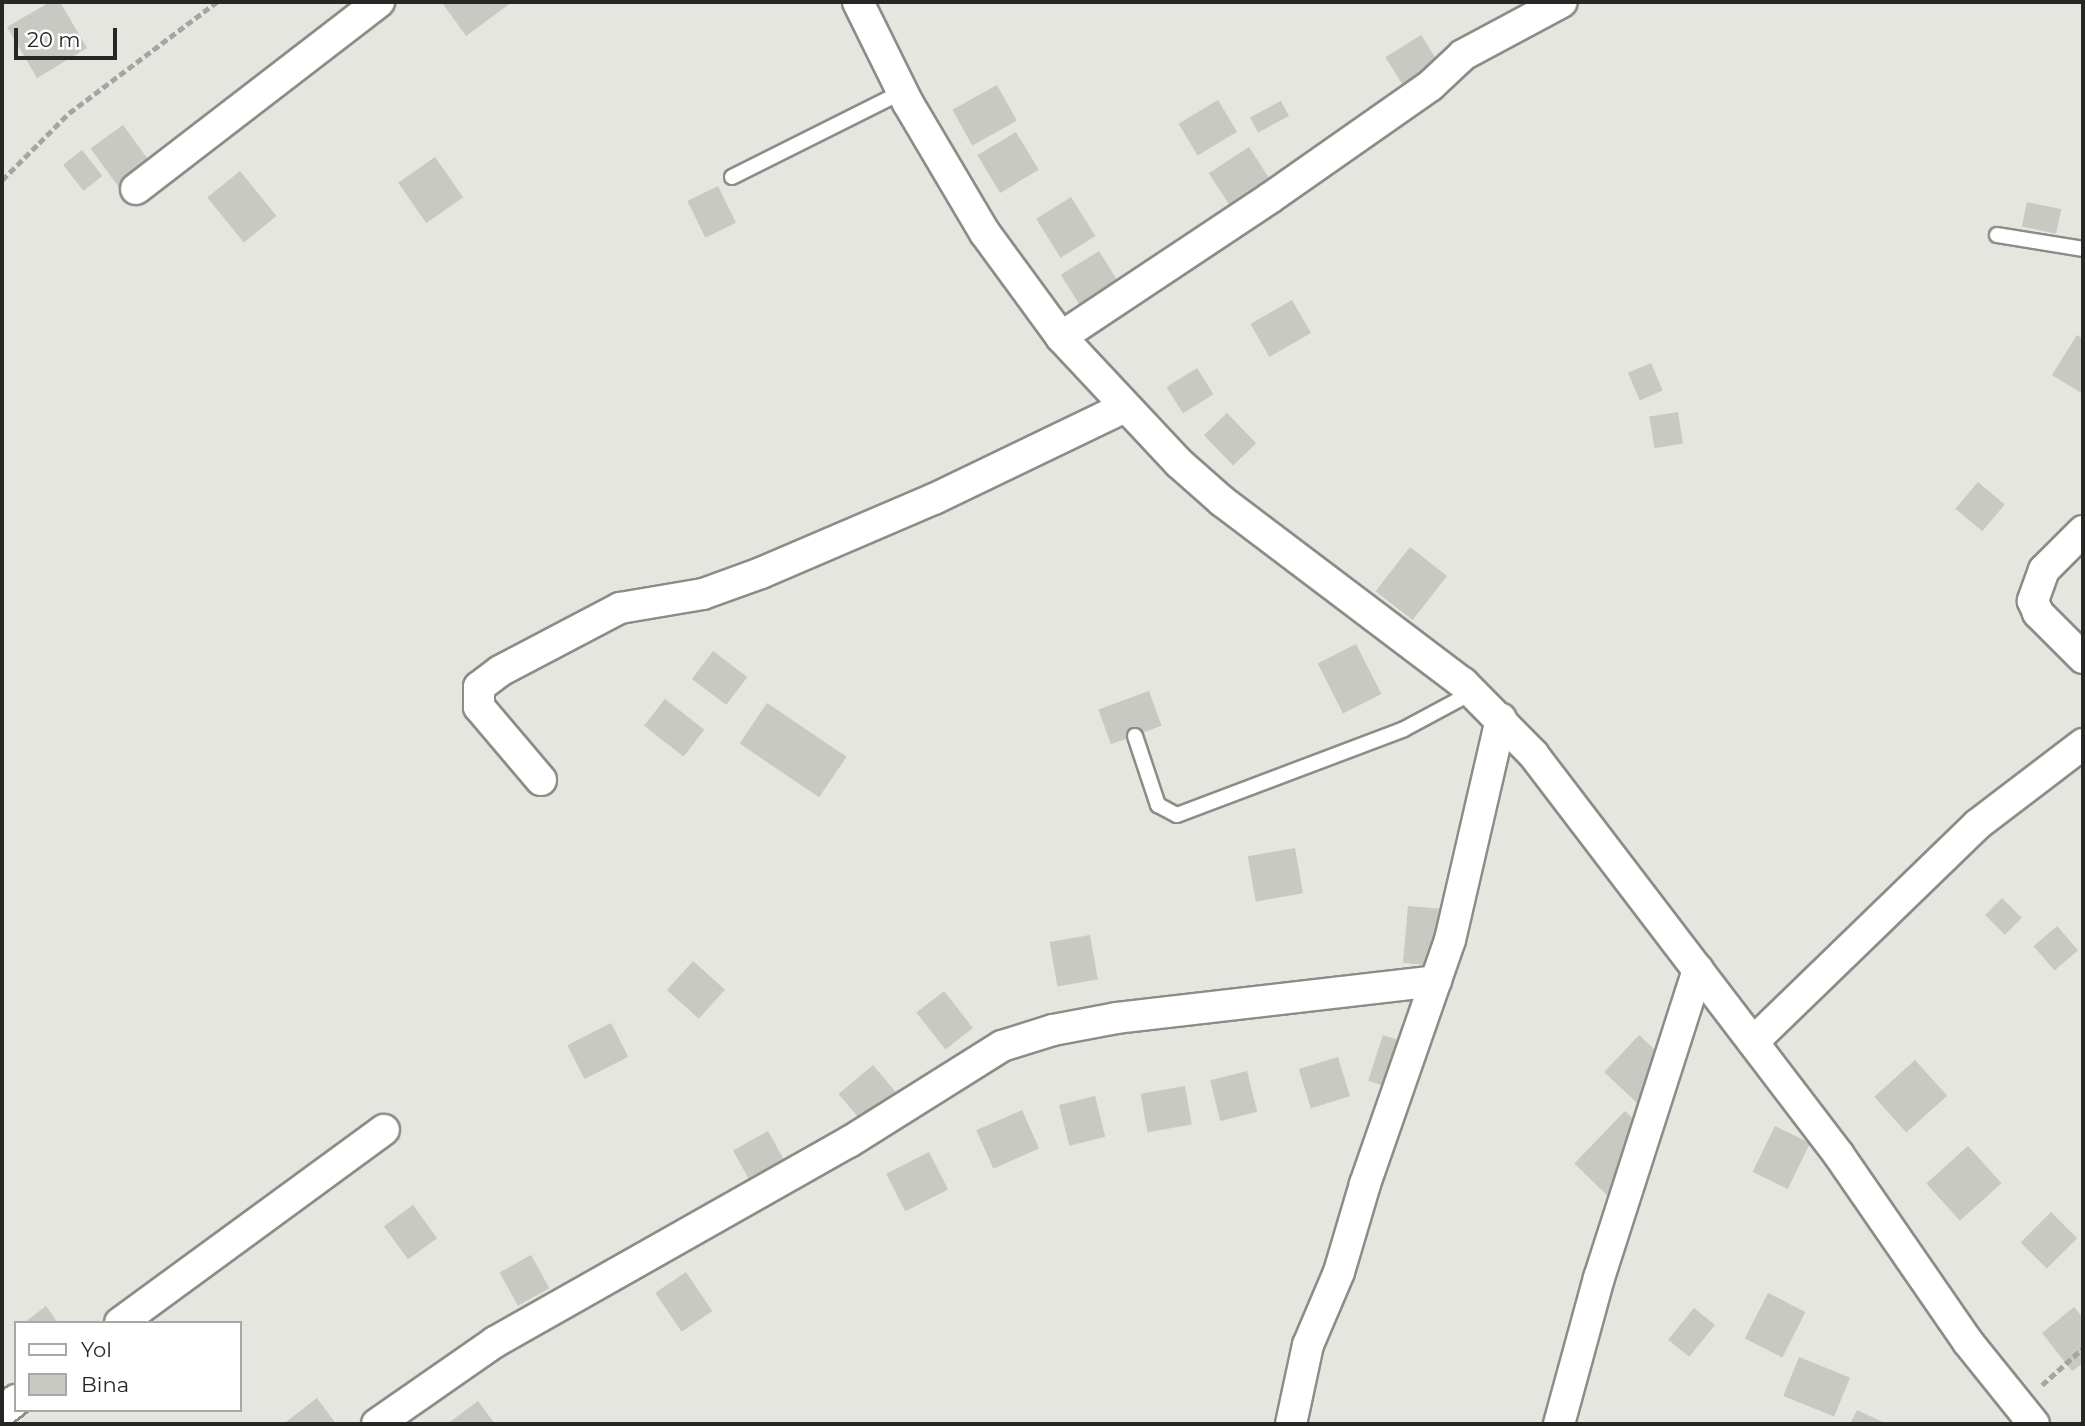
<!DOCTYPE html>
<style>
body{margin:0}
#map{position:relative;width:2085px;height:1426px;overflow:hidden;background:#e4e6df;font-family:Montserrat,sans-serif}
div>[style]{position:absolute}
[style*='--x']{left:calc(var(--x)*1px);top:calc(var(--y)*1px);width:calc(var(--w)*1px);rotate:calc(var(--a)*1deg)}
.building>*{inset:0;background:#c7c9c2;transform-origin:0 0}
.path>*{height:4.5px;margin-top:-2.25px;transform-origin:0;background:repeating-linear-gradient(90deg,#a5a6a1 0 7px,transparent 0 10.5px)}
.roads{filter:drop-shadow(2px 0 #8b8d87) drop-shadow(-2px 0 #8b8d87) drop-shadow(0 2px #8b8d87) drop-shadow(0 -2px #8b8d87)}
.service>*{height:14px;margin:-7px;padding:0 7px;transform-origin:7px;border-radius:7px;background:#fff}
.minor>*{height:30px;margin:-15px;padding:0 15px;transform-origin:15px;border-radius:15px;background:#fff}
span{translate:-50% -50%;white-space:nowrap;text-align:center;line-height:1.15;-webkit-text-stroke:5px #fff;paint-order:stroke}
.frame{position:absolute;inset:0;border:4px solid #262724;pointer-events:none}
.legend{position:absolute;left:14px;top:1321px;width:228px;height:91px;box-sizing:border-box;background:#fff;border:2px solid #a8a9a7;margin:0;padding:9px 12px;list-style:none;font-size:21px;color:#262724}
.legend li{display:flex;align-items:center;gap:14px;height:35px}
.legend b{width:35px;border:2px solid #a8a9a7}
.scale{position:absolute;left:14px;top:28px;width:103px;height:32px;box-sizing:border-box;border:4px solid #262724;border-top:0;padding-left:9px;font-size:21px;line-height:24px;white-space:nowrap;color:#262724;-webkit-text-stroke:5px #fff;paint-order:stroke}
</style>
<div id="map">
<div class="building">
<i style="clip-path:polygon(50px 2px,60px 2px,87px 48px,37px 78px,7px 27px)"></i>
<i style="clip-path:polygon(447px 2px,512px 2px,466px 36px,443px 4px)"></i>
<i style="left:1421px;top:35px;width:47px;height:42px;rotate:58deg"></i>
<i style="left:997px;top:85px;width:41px;height:51px;rotate:61deg"></i>
<i style="left:1218px;top:100px;width:37px;height:46px;rotate:59deg"></i>
<i style="left:1281px;top:101px;width:17px;height:35px;rotate:62deg"></i>
<i style="left:123px;top:125px;width:59px;height:40px;rotate:54deg"></i>
<i style="left:1016px;top:132px;width:44px;height:45px;rotate:59deg"></i>
<i style="left:1249px;top:147px;width:44px;height:48px;rotate:57deg"></i>
<i style="left:82px;top:150px;width:33px;height:24px;rotate:52deg"></i>
<i style="left:435px;top:157px;width:49px;height:45px;rotate:55deg"></i>
<i style="left:240px;top:171px;width:58px;height:42px;rotate:51deg"></i>
<i style="left:718px;top:186px;width:41px;height:34px;rotate:64deg"></i>
<i style="left:1071px;top:197px;width:46px;height:41px;rotate:58deg"></i>
<i style="left:2027px;top:202px;width:35px;height:25px;rotate:12deg"></i>
<i style="left:1099px;top:251px;width:41px;height:45px;rotate:58deg"></i>
<i style="left:1292px;top:300px;width:38px;height:48px;rotate:60deg"></i>
<i style="clip-path:polygon(2077px 335px,2083px 339px,2083px 394px,2052px 375px)"></i>
<i style="left:1651px;top:363px;width:30px;height:25px;rotate:67deg"></i>
<i style="left:1197px;top:368px;width:31px;height:36px;rotate:58deg"></i>
<i style="left:1678px;top:412px;width:32px;height:29px;rotate:81deg"></i>
<i style="left:1227px;top:413px;width:42px;height:32px;rotate:46deg"></i>
<i style="left:1978px;top:482px;width:35px;height:35px;rotate:40deg"></i>
<i style="left:1410px;top:547px;width:47px;height:56px;rotate:38deg"></i>
<i style="left:1356px;top:644px;width:56px;height:43px;rotate:63deg"></i>
<i style="left:713px;top:651px;width:43px;height:35px;rotate:37deg"></i>
<i style="left:1149px;top:691px;width:37px;height:54px;rotate:70deg"></i>
<i style="left:665px;top:699px;width:50px;height:34px;rotate:38deg"></i>
<i style="left:767px;top:703px;width:96px;height:49px;rotate:34deg"></i>
<i style="left:1295px;top:848px;width:46px;height:48px;rotate:80deg"></i>
<i style="left:2002px;top:898px;width:28px;height:24px;rotate:45deg"></i>
<i style="left:1408px;top:906px;width:53px;height:57px;rotate:5deg"></i>
<i style="left:2057px;top:926px;width:32px;height:31px;rotate:49deg"></i>
<i style="left:1090px;top:935px;width:45px;height:41px;rotate:80deg"></i>
<i style="left:693px;top:961px;width:43px;height:39px;rotate:42deg"></i>
<i style="left:944px;top:991px;width:47px;height:35px;rotate:52deg"></i>
<i style="left:611px;top:1023px;width:38px;height:49px;rotate:63deg"></i>
<i style="left:1383px;top:1035px;width:46px;height:48px;rotate:18deg"></i>
<i style="left:1639px;top:1035px;width:51px;height:51px;rotate:43deg"></i>
<i style="left:1338px;top:1057px;width:41px;height:41px;rotate:73deg"></i>
<i style="left:1915px;top:1060px;width:48px;height:55px;rotate:48deg"></i>
<i style="left:873px;top:1065px;width:43px;height:45px;rotate:50deg"></i>
<i style="left:1247px;top:1071px;width:42px;height:38px;rotate:76deg"></i>
<i style="left:1185px;top:1086px;width:39px;height:45px;rotate:80deg"></i>
<i style="left:1095px;top:1096px;width:42px;height:37px;rotate:76deg"></i>
<i style="left:1022px;top:1110px;width:42px;height:50px;rotate:66deg"></i>
<i style="left:1625px;top:1111px;width:46px;height:73px;rotate:44deg"></i>
<i style="left:1775px;top:1126px;width:39px;height:51px;rotate:26deg"></i>
<i style="left:768px;top:1131px;width:37px;height:40px;rotate:61deg"></i>
<i style="left:1968px;top:1146px;width:50px;height:56px;rotate:48deg"></i>
<i style="left:929px;top:1152px;width:42px;height:48px;rotate:63deg"></i>
<i style="left:413px;top:1205px;width:41px;height:36px;rotate:54deg"></i>
<i style="left:2051px;top:1212px;width:37px;height:43px;rotate:45deg"></i>
<i style="left:531px;top:1255px;width:38px;height:36px;rotate:61deg"></i>
<i style="left:686px;top:1272px;width:47px;height:37px;rotate:56deg"></i>
<i style="left:1768px;top:1293px;width:42px;height:51px;rotate:27deg"></i>
<i style="clip-path:polygon(46px 1306px,58px 1323px,24px 1323px)"></i>
<i style="clip-path:polygon(2074px 1307px,2083px 1318px,2083px 1363px,2072px 1371px,2042px 1333px)"></i>
<i style="left:1694px;top:1308px;width:27px;height:41px;rotate:39deg"></i>
<i style="left:1799px;top:1357px;width:55px;height:42px;rotate:22deg"></i>
<i style="clip-path:polygon(317px 1398px,336px 1424px,288px 1424px,286px 1422px)"></i>
<i style="clip-path:polygon(478px 1401px,495px 1424px,447px 1424px)"></i>
<i style="clip-path:polygon(1857px 1410px,1887px 1424px,1850px 1424px)"></i>
</div>
<div class="path">
<i style="--x:2;--y:180;--w:95;--a:-45"></i>
<i style="--x:69;--y:113;--w:185;--a:-36.9"></i>
<i style="--x:2042;--y:1385;--w:55;--a:-42.1"></i>
</div>
<div class="roads">
<div class="service">
<i style="--x:732;--y:177;--w:190;--a:-26.6"></i>
<i style="--x:1997;--y:235;--w:87;--a:9.2"></i>
<i style="--x:1135;--y:736;--w:73;--a:71.6"></i>
<i style="--x:1158;--y:805;--w:21;--a:28"></i>
<i style="--x:1177;--y:815;--w:243;--a:-20.7"></i>
<i style="--x:1404;--y:729;--w:78;--a:-28.2"></i>
</div>
<div class="minor">
<i style="--x:858;--y:2;--w:113;--a:63.7"></i>
<i style="--x:908;--y:103;--w:151;--a:59.4"></i>
<i style="--x:985;--y:233;--w:129;--a:53.8"></i>
<i style="--x:1061;--y:337;--w:173;--a:46.9"></i>
<i style="--x:1179;--y:463;--w:57;--a:41.5"></i>
<i style="--x:1222;--y:501;--w:302;--a:37.1"></i>
<i style="--x:1463;--y:683;--w:100;--a:45.4"></i>
<i style="--x:1533;--y:754;--w:504;--a:52.65"></i>
<i style="--x:1839;--y:1155;--w:227;--a:55.4"></i>
<i style="--x:1968;--y:1342;--w:105;--a:51.2"></i>
<i style="--x:136;--y:189;--w:307;--a:-37.6"></i>
<i style="--x:1061;--y:337;--w:251;--a:-33.6"></i>
<i style="--x:1270;--y:198;--w:195;--a:-35"></i>
<i style="--x:1430;--y:86;--w:45;--a:-43.2"></i>
<i style="--x:1463;--y:55;--w:112;--a:-28.2"></i>
<i style="--x:2083;--y:531;--w:55;--a:135"></i>
<i style="--x:2044;--y:570;--w:33;--a:110"></i>
<i style="--x:2033;--y:601;--w:13;--a:67"></i>
<i style="--x:2038;--y:613;--w:64;--a:45"></i>
<i style="--x:541;--y:780;--w:96;--a:-130.3"></i>
<i style="--x:479;--y:707;--w:20;--a:-90"></i>
<i style="--x:479;--y:687;--w:26;--a:-37"></i>
<i style="--x:500;--y:671;--w:136;--a:-27.7"></i>
<i style="--x:620;--y:608;--w:84;--a:-9.6"></i>
<i style="--x:703;--y:594;--w:62;--a:-19.9"></i>
<i style="--x:761;--y:573;--w:188;--a:-23.2"></i>
<i style="--x:934;--y:499;--w:212;--a:-25.7"></i>
<i style="--x:1753;--y:1042;--w:313;--a:-44.1"></i>
<i style="--x:1978;--y:824;--w:132;--a:-37.3"></i>
<i style="--x:120;--y:1323;--w:327;--a:-36.2"></i>
<i style="--x:2;--y:1411;--w:18;--a:-38"></i>
<i style="--x:377;--y:1424;--w:144;--a:-34.8"></i>
<i style="--x:495;--y:1342;--w:407;--a:-29.5"></i>
<i style="--x:849;--y:1142;--w:181;--a:-32.1"></i>
<i style="--x:1002;--y:1046;--w:53;--a:-17.4"></i>
<i style="--x:1053;--y:1030;--w:65;--a:-10.6"></i>
<i style="--x:1117;--y:1018;--w:321;--a:-6.6"></i>
<i style="--x:1291;--y:1424;--w:81;--a:-77.9"></i>
<i style="--x:1308;--y:1345;--w:79;--a:-67"></i>
<i style="--x:1339;--y:1272;--w:92;--a:-73.5"></i>
<i style="--x:1365;--y:1184;--w:258;--a:-70.8"></i>
<i style="--x:1450;--y:940;--w:227;--a:-77"></i>
<i style="--x:1559;--y:1424;--w:151;--a:-74.7"></i>
<i style="--x:1599;--y:1278;--w:324;--a:-72.2"></i>
</div>
</div>
<div class="frame"></div>
<ul class="legend">
<li><b style="height:9px;background:#fff"></b>Yol</li>
<li><b style="height:19px;background:#c7c9c2"></b>Bina</li>
</ul>
<div class="scale">20 m</div>
</div>
